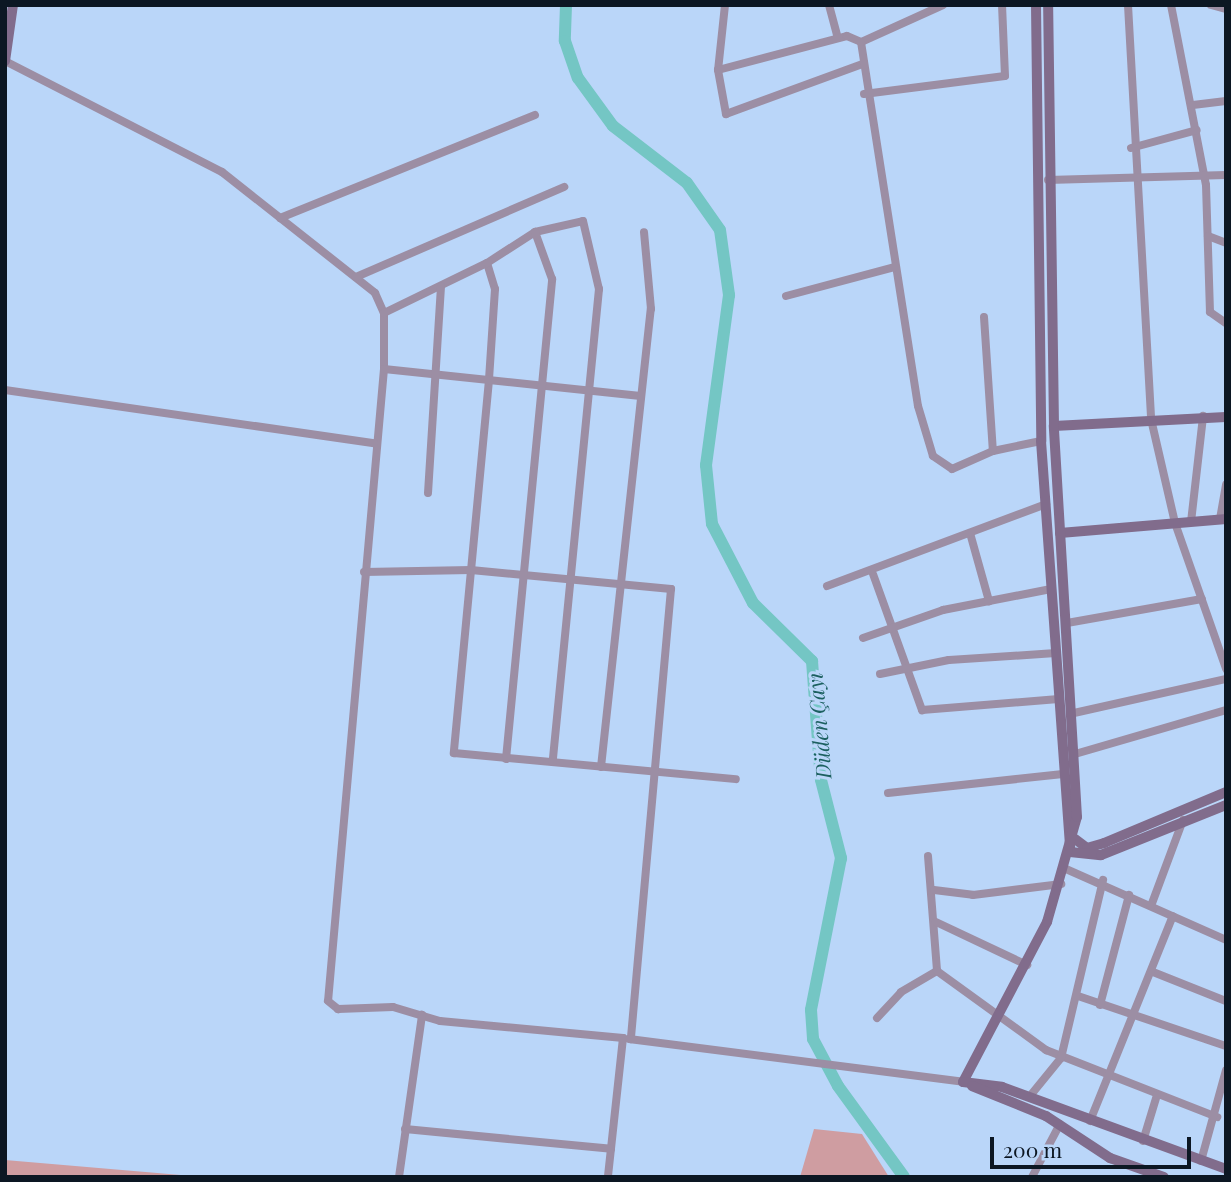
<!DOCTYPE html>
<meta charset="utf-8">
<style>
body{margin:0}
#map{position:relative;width:1231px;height:1182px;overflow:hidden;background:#bad6f9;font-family:"Playfair Display",serif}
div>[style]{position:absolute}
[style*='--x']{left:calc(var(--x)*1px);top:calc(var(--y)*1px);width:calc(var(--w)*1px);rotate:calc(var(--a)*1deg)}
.green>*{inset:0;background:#cf9da1}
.river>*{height:12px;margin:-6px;padding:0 6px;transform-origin:6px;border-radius:6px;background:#74c6c4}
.street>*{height:8px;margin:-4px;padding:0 4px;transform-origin:4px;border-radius:4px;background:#9c8ea4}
.secondary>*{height:10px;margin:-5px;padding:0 5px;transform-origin:5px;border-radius:5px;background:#816c8c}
span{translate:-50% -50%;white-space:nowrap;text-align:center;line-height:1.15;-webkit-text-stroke:6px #bad6f9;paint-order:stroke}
.water-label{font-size:21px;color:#1c6060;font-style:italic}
.frame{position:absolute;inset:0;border:7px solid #0c1723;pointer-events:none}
.scale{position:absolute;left:990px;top:1137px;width:201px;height:32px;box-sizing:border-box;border:4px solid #0c1723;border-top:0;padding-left:9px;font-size:21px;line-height:24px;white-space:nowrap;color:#0c1723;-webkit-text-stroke:5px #bad6f9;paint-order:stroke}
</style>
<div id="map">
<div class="green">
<i style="clip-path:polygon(814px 1129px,862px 1134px,889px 1177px,800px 1177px)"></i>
<i style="clip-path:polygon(5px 1160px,204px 1177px,5px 1177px)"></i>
</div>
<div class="river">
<i style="--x:566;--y:5;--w:36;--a:92"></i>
<i style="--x:565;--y:41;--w:39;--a:71"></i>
<i style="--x:578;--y:78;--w:59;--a:53.9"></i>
<i style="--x:613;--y:126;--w:93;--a:37.6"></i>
<i style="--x:687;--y:183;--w:57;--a:54.9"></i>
<i style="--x:720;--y:230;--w:66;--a:82.1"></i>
<i style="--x:729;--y:295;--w:172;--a:97.7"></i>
<i style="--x:706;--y:465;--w:59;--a:84.2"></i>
<i style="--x:712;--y:524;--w:89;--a:62.6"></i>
<i style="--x:753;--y:603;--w:83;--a:44.5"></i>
<i style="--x:812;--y:661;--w:119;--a:85.7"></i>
<i style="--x:821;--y:780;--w:81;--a:75.6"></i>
<i style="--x:841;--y:858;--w:155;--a:101.2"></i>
<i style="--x:811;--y:1010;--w:29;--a:86"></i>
<i style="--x:813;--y:1039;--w:53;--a:62"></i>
<i style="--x:838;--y:1086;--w:112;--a:54"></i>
</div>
<div class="street">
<i style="--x:725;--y:5;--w:65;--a:96.1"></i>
<i style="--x:718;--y:70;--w:45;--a:79.7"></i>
<i style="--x:726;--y:114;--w:146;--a:-20.1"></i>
<i style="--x:829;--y:5;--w:34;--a:75"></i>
<i style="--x:943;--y:5;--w:90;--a:155.7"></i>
<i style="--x:861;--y:42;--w:368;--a:81.1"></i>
<i style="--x:918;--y:406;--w:52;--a:73.3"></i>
<i style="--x:933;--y:456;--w:23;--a:34"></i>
<i style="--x:952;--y:469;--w:45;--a:-23.7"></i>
<i style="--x:993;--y:451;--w:49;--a:-11.8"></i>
<i style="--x:1128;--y:5;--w:415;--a:86.8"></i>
<i style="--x:1151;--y:419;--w:107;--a:77"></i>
<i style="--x:1175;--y:523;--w:155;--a:70.7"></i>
<i style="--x:1171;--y:5;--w:183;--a:79"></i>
<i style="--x:1206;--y:185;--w:127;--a:88.2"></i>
<i style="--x:1210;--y:312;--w:19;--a:35"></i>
<i style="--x:1211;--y:5;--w:16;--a:15"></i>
<i style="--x:5;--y:61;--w:244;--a:27.1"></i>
<i style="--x:222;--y:172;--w:195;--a:38.3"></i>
<i style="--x:375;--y:293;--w:22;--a:66"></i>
<i style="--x:384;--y:313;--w:56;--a:90"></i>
<i style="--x:384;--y:369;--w:634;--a:95.06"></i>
<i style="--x:328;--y:1001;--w:13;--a:39"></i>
<i style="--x:338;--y:1009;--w:55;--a:-2.1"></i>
<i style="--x:393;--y:1007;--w:49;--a:16.6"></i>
<i style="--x:440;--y:1021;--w:184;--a:5.3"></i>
<i style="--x:623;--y:1038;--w:140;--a:96.2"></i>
<i style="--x:718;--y:70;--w:133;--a:-14.8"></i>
<i style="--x:847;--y:36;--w:15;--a:23"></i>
<i style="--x:864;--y:94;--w:142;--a:-7.3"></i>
<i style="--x:1005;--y:76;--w:71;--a:-92.4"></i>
<i style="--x:1193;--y:105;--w:33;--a:-7"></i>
<i style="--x:1131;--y:148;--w:68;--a:-15.3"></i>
<i style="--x:1048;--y:180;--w:178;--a:-1.6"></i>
<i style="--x:280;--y:218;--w:275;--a:-22"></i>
<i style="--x:1208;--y:236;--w:19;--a:21"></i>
<i style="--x:487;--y:263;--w:27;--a:73"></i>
<i style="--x:495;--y:289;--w:91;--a:93.8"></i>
<i style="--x:489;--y:380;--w:375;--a:95.4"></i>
<i style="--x:454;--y:753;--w:283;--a:5.3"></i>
<i style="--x:356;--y:277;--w:227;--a:-23.4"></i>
<i style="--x:786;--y:296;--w:113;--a:-14.9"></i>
<i style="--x:384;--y:313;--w:114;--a:-25.9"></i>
<i style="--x:487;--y:263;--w:57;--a:-32.9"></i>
<i style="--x:535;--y:232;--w:49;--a:-12.9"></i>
<i style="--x:583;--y:221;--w:70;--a:76.8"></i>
<i style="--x:599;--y:289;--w:475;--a:95.6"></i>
<i style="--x:984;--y:317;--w:134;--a:86.2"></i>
<i style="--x:384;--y:369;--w:258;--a:6"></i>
<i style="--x:5;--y:390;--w:373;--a:8.2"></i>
<i style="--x:428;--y:493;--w:207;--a:-86.4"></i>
<i style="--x:1220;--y:519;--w:35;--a:-80"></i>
<i style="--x:1191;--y:522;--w:107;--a:-83.5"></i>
<i style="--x:970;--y:533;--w:71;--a:74.4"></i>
<i style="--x:364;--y:572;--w:107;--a:-1.1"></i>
<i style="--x:471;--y:570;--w:201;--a:5.4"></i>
<i style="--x:671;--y:589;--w:452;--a:95.1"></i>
<i style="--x:873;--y:574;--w:145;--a:70.2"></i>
<i style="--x:922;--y:710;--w:137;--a:-4.6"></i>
<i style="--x:827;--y:586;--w:234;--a:-20.5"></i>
<i style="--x:1067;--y:623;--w:137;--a:-10.1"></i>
<i style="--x:863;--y:638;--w:85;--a:-19.3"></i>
<i style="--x:943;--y:610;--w:110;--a:-11"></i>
<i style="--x:880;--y:674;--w:70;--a:-11.5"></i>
<i style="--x:949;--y:660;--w:107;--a:-3.7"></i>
<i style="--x:1074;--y:713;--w:156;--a:-12.6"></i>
<i style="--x:1075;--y:754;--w:157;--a:-16.2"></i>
<i style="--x:506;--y:759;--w:482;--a:-84.5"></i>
<i style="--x:552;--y:279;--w:50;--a:-109.9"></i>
<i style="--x:601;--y:767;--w:461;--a:-83.8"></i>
<i style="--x:651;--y:309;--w:77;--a:-95.2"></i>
<i style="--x:888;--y:793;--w:176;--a:-6.2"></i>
<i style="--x:928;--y:856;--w:115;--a:85.5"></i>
<i style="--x:1066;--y:869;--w:175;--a:23.9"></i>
<i style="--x:934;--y:890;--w:39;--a:7"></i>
<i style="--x:973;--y:895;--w:89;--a:-7.1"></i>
<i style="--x:1151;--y:906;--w:92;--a:-69.6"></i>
<i style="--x:936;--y:922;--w:101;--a:25.3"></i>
<i style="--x:1153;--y:972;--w:79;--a:21.7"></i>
<i style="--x:1078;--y:996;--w:156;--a:18.7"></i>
<i style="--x:1100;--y:1005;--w:114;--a:-75.2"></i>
<i style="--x:877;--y:1018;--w:35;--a:-47"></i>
<i style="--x:901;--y:992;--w:42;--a:-30.3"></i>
<i style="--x:937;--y:971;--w:135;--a:35.9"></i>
<i style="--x:1046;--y:1050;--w:184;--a:21.4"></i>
<i style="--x:629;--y:1039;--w:337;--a:7.3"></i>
<i style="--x:1030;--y:1096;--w:49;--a:-50.8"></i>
<i style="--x:1061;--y:1058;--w:183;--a:-76.7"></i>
<i style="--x:1090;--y:1121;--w:221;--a:-68"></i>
<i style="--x:405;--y:1129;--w:207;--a:5.5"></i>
<i style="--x:1143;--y:1141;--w:48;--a:-73.1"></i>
<i style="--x:1201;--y:1161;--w:94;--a:-74.6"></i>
<i style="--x:399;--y:1177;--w:164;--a:-81.9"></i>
<i style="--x:1032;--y:1177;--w:60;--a:-62.2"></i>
</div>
<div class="secondary">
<i style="--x:1036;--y:5;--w:436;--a:89.3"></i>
<i style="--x:1041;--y:441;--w:408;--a:85.9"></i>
<i style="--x:5;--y:61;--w:57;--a:-81.9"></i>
<i style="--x:1054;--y:426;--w:172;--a:-3"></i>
<i style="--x:1060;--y:533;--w:167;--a:-4.8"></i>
<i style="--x:1075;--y:839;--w:15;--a:37"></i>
<i style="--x:1087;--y:848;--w:18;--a:-16"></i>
<i style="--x:1104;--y:843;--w:132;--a:-22.7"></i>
<i style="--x:1070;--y:852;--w:31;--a:6"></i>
<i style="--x:1101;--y:855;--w:135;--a:-21.8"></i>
<i style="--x:963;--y:1082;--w:181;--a:-62.3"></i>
<i style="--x:1047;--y:922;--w:109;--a:-74.1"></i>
<i style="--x:1077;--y:817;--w:392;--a:-93.4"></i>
<i style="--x:1054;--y:426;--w:421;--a:-90.8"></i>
<i style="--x:963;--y:1082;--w:39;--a:7"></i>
<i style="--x:1002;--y:1087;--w:239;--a:20.1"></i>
<i style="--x:972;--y:1086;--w:80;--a:22.1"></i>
<i style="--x:1046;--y:1116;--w:77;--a:33.3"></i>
<i style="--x:1110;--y:1158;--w:57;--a:19.4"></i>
</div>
<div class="water-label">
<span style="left:818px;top:726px;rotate:-95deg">Düden Çayı</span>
</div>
<div class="frame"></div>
<div class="scale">200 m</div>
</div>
